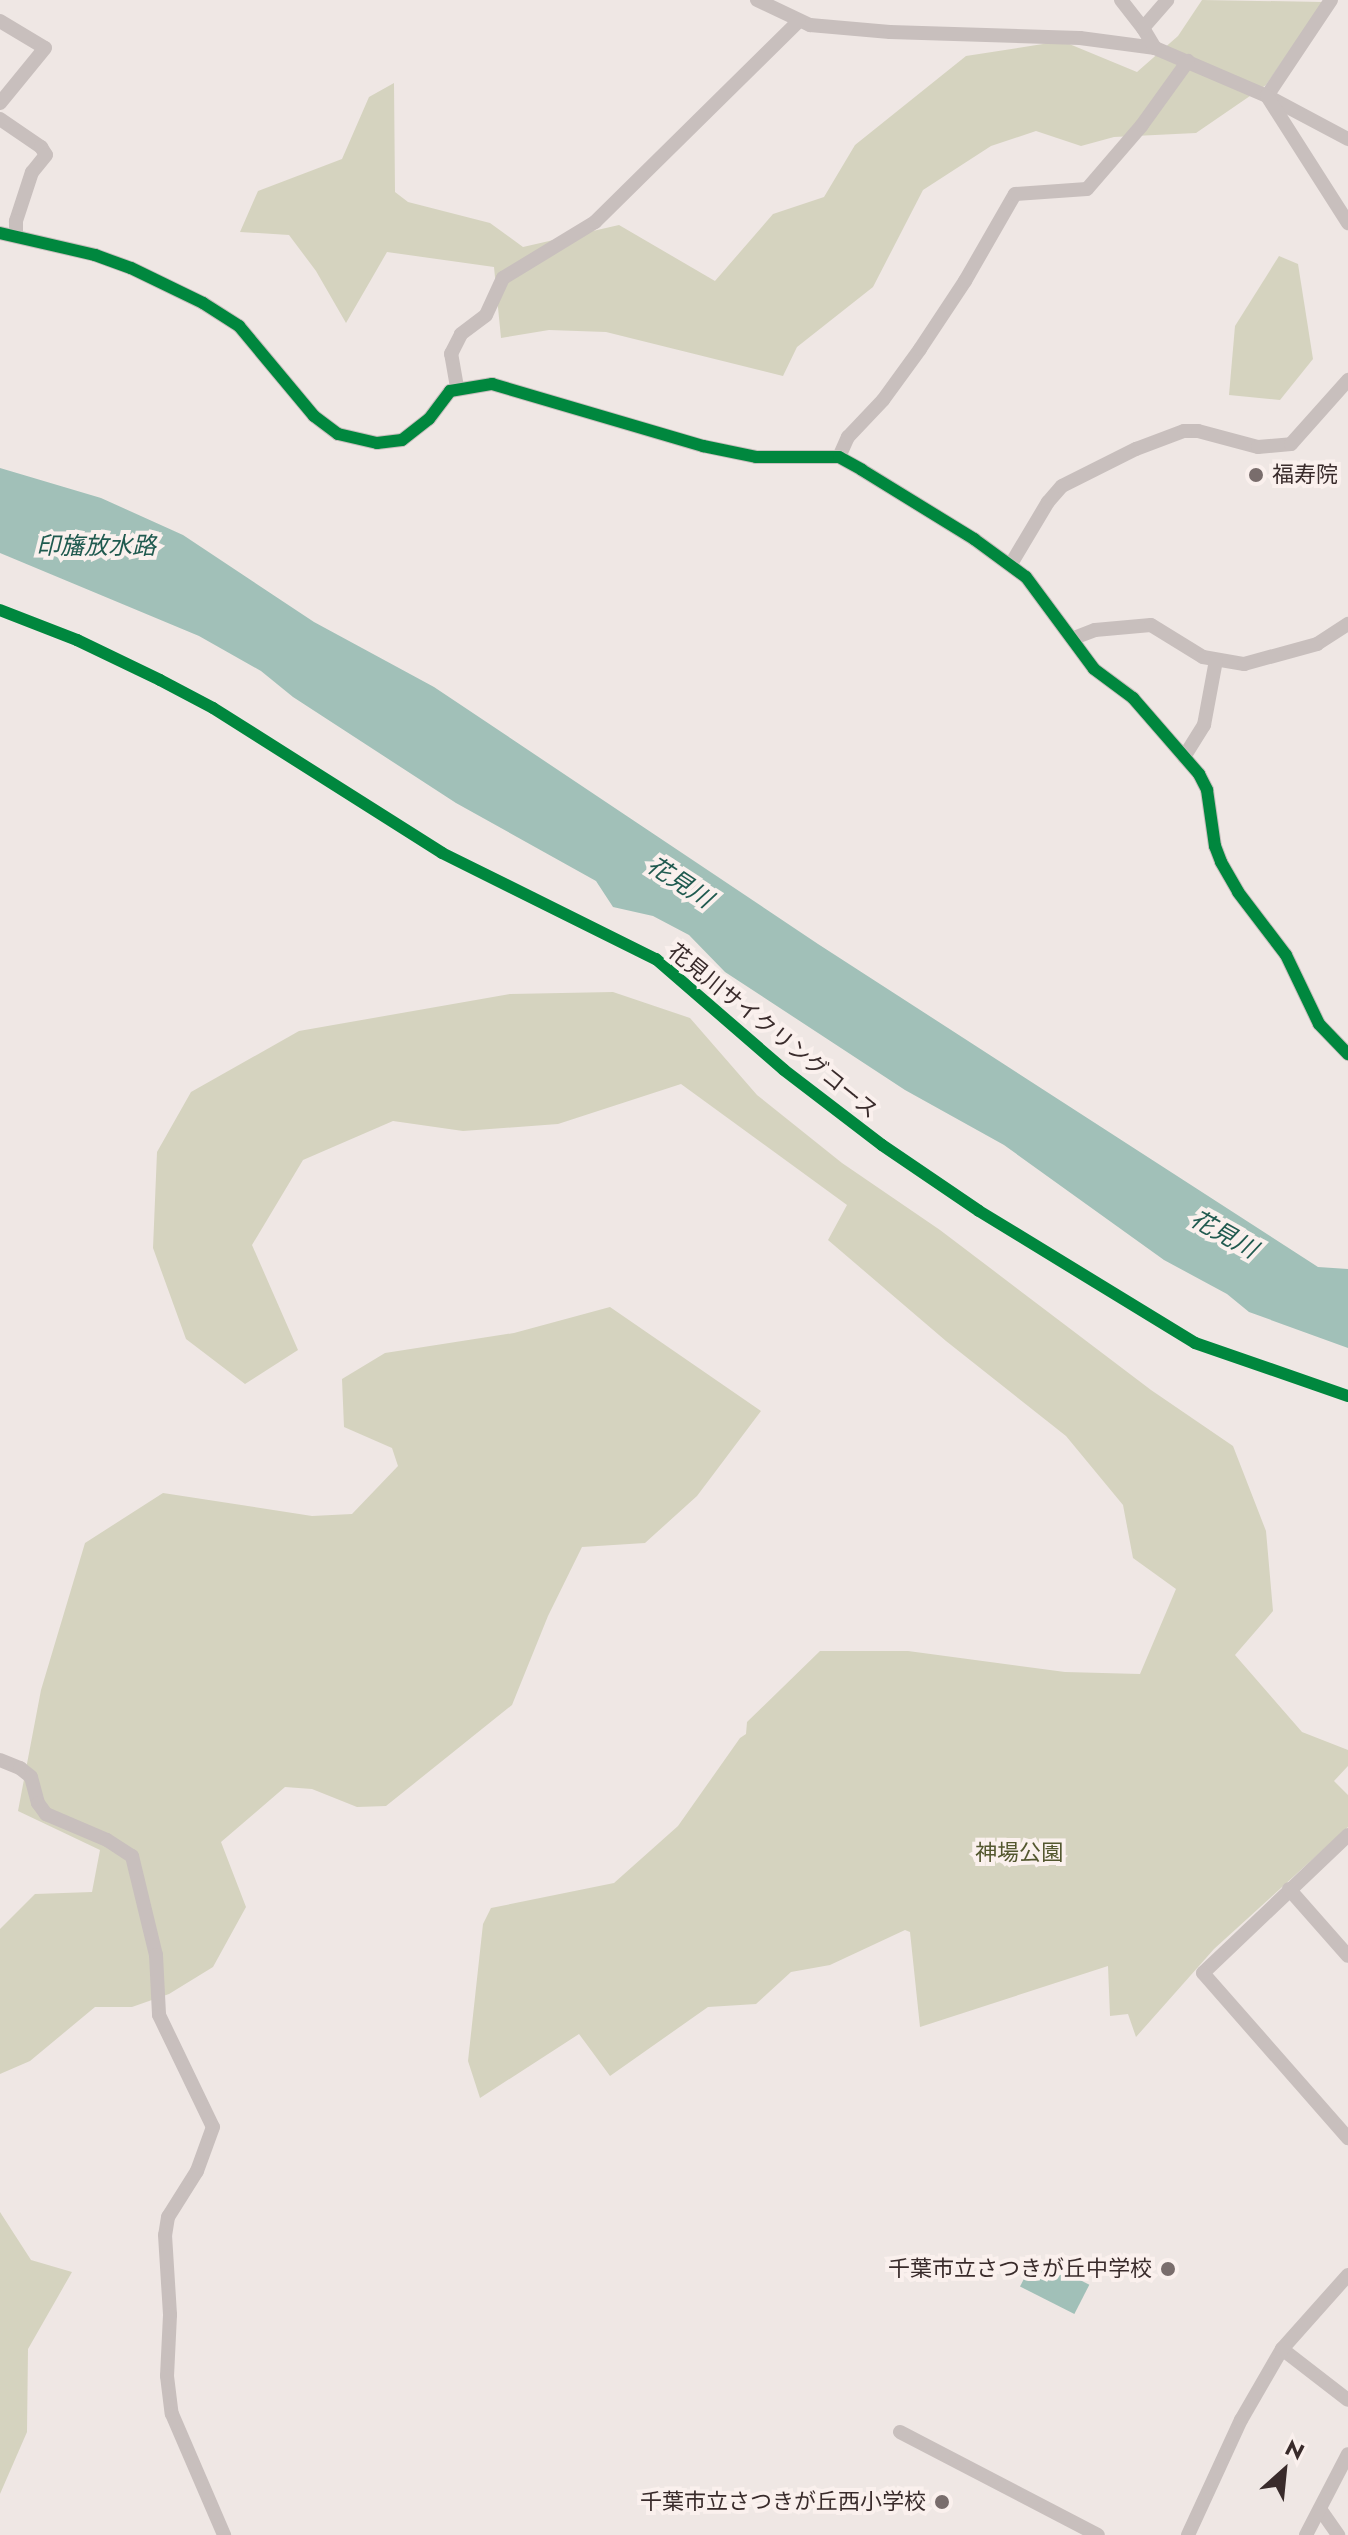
<!DOCTYPE html>
<meta charset="utf-8">
<style>
body{margin:0}
#map{position:relative;width:1348px;height:2535px;overflow:hidden;background:#efe7e4;font-family:Jost,"Noto Sans JP",sans-serif}
div>[style]{position:absolute}
[style*='--x']{left:calc(var(--x)*1px);top:calc(var(--y)*1px);width:calc(var(--w)*1px);rotate:calc(var(--a)*1deg)}
.green>*{inset:0;background:#d5d3bf}
.water>*{inset:0;background:#a1c0b8;transform-origin:0 0}
.minor>*{height:14px;margin:-7px;padding:0 7px;transform-origin:7px;border-radius:7px;background:#c8bfbd}
.cycleway>*{height:12px;margin:-6px;padding:0 6px;transform-origin:6px;border-radius:6px;background:#00873e}
.dots>*{width:22px;height:22px;translate:-50% -50%;box-sizing:border-box;border:4px solid #faf0ed;border-radius:50%}
span{translate:-50% -50%;white-space:nowrap;text-align:center;line-height:1.15;-webkit-text-stroke:8px #faf0ed;paint-order:stroke}
.poi-label{font-size:22px;color:#392b2b}
.left{translate:0 -50%;text-align:left}
.right{translate:-100% -50%;text-align:right}
.street-label{font-size:22px;color:#392b2b}
.park-label{font-size:22px;color:#53572f}
.water-label{font-size:24px;color:#205a4f;font-style:italic}
.north{position:absolute;left:1244px;top:2431px;width:80px;height:80px;-webkit-text-stroke:6px #faf0ed;paint-order:stroke;rotate:27deg;font-size:22px;font-weight:700;line-height:32px;text-align:center;color:#392b2b}
.north::after{content:'';display:block;margin:auto;width:28px;height:36px;background:#392b2b;clip-path:polygon(50% 0,100% 100%,50% 72%,0 100%)}
</style>
<div id="map">
<div class="green">
<i style="clip-path:polygon(1202px 0,1323px 2px,1266px 85px,1196px 133px,1114px 137px,1081px 146px,1036px 131px,991px 146px,923px 190px,873px 287px,797px 347px,783px 376px,606px 332px,549px 330px,501px 338px,494px 267px,387px 252px,346px 323px,316px 271px,289px 235px,240px 232px,258px 191px,342px 159px,369px 97px,394px 83px,395px 192px,408px 202px,490px 223px,523px 247px,619px 225px,715px 281px,773px 214px,824px 197px,855px 145px,966px 56px,1062px 41px,1137px 72px,1178px 36px)"></i>
<i style="clip-path:polygon(1279px 256px,1298px 264px,1313px 359px,1280px 400px,1229px 395px,1235px 326px)"></i>
<i style="clip-path:polygon(613px 992px,690px 1018px,757px 1095px,842px 1163px,940px 1230px,1151px 1390px,1233px 1446px,1266px 1531px,1273px 1611px,1235px 1655px,1302px 1732px,1348px 1750px,1348px 1766px,1334px 1781px,1348px 1795px,1348px 1827px,1214px 1949px,1136px 2037px,1128px 2014px,1110px 2016px,1108px 1966px,920px 2027px,910px 1932px,905px 1930px,830px 1965px,791px 1972px,756px 2004px,708px 2007px,610px 2076px,579px 2034px,480px 2098px,468px 2061px,483px 1924px,491px 1908px,614px 1883px,678px 1826px,740px 1738px,746px 1734px,747px 1722px,820px 1651px,908px 1651px,1065px 1672px,1140px 1674px,1176px 1589px,1133px 1558px,1123px 1505px,1066px 1436px,946px 1341px,828px 1240px,847px 1205px,681px 1084px,558px 1124px,463px 1131px,393px 1121px,303px 1160px,252px 1245px,298px 1350px,245px 1384px,186px 1339px,153px 1248px,157px 1152px,191px 1092px,299px 1031px,510px 994px)"></i>
<i style="clip-path:polygon(610px 1307px,761px 1411px,697px 1496px,645px 1543px,582px 1547px,548px 1616px,512px 1705px,386px 1806px,357px 1807px,312px 1789px,285px 1787px,221px 1842px,246px 1907px,213px 1967px,169px 1994px,132px 2007px,95px 2007px,30px 2061px,0 2074px,0 1929px,35px 1894px,92px 1892px,100px 1850px,18px 1811px,41px 1690px,85px 1543px,163px 1493px,312px 1516px,352px 1514px,398px 1466px,392px 1448px,344px 1427px,342px 1379px,385px 1353px,514px 1333px)"></i>
<i style="clip-path:polygon(0 2212px,31px 2260px,72px 2272px,28px 2349px,27px 2432px,0 2494px)"></i>
</div>
<div class="water">
<i style="clip-path:polygon(0 468px,101px 498px,183px 535px,314px 622px,434px 687px,818px 944px,1318px 1267px,1348px 1269px,1348px 1348px,1249px 1312px,1227px 1294px,1164px 1260px,1004px 1145px,905px 1090px,725px 972px,689px 935px,653px 916px,613px 907px,596px 881px,456px 803px,293px 697px,261px 671px,199px 636px,0 553px)"></i>
<i style="left:1035px;top:2257px;width:61px;height:33px;rotate:27deg"></i>
</div>
<div class="minor">
<i style="--x:757;--y:0;--w:59;--a:25.3"></i>
<i style="--x:810;--y:25;--w:80;--a:5"></i>
<i style="--x:890;--y:32;--w:190;--a:1.8"></i>
<i style="--x:1080;--y:38;--w:76;--a:7.6"></i>
<i style="--x:1155;--y:48;--w:122;--a:23.2"></i>
<i style="--x:1267;--y:96;--w:92;--a:28"></i>
<i style="--x:1121;--y:0;--w:36;--a:52"></i>
<i style="--x:1331;--y:0;--w:115;--a:123.7"></i>
<i style="--x:1267;--y:96;--w:151;--a:57.5"></i>
<i style="--x:0;--y:21;--w:52;--a:31"></i>
<i style="--x:45;--y:48;--w:71;--a:129.3"></i>
<i style="--x:1155;--y:48;--w:23;--a:-121"></i>
<i style="--x:1143;--y:28;--w:37;--a:-49"></i>
<i style="--x:0;--y:119;--w:50;--a:34.3"></i>
<i style="--x:41;--y:147;--w:9;--a:58"></i>
<i style="--x:46;--y:155;--w:22;--a:129"></i>
<i style="--x:32;--y:172;--w:52;--a:108.1"></i>
<i style="--x:16;--y:221;--w:15;--a:90"></i>
<i style="--x:0;--y:233;--w:98;--a:13"></i>
<i style="--x:95;--y:255;--w:38;--a:20"></i>
<i style="--x:131;--y:268;--w:80;--a:25.9"></i>
<i style="--x:203;--y:303;--w:43;--a:32.6"></i>
<i style="--x:239;--y:326;--w:117;--a:50.2"></i>
<i style="--x:314;--y:416;--w:30;--a:37"></i>
<i style="--x:338;--y:434;--w:40;--a:13"></i>
<i style="--x:377;--y:443;--w:25;--a:-7"></i>
<i style="--x:402;--y:440;--w:34;--a:-38"></i>
<i style="--x:429;--y:419;--w:35;--a:-53"></i>
<i style="--x:450;--y:391;--w:43;--a:-9.5"></i>
<i style="--x:492;--y:384;--w:220;--a:16.4"></i>
<i style="--x:703;--y:446;--w:54;--a:11.7"></i>
<i style="--x:756;--y:457;--w:83;--a:0"></i>
<i style="--x:839;--y:457;--w:26;--a:29"></i>
<i style="--x:862;--y:470;--w:132;--a:31.6"></i>
<i style="--x:974;--y:539;--w:64;--a:36.2"></i>
<i style="--x:1026;--y:577;--w:114;--a:53.5"></i>
<i style="--x:1094;--y:669;--w:49;--a:36.6"></i>
<i style="--x:1133;--y:698;--w:101;--a:49"></i>
<i style="--x:1199;--y:774;--w:18;--a:63"></i>
<i style="--x:1207;--y:790;--w:57;--a:81.9"></i>
<i style="--x:1215;--y:846;--w:17;--a:69"></i>
<i style="--x:1221;--y:862;--w:34;--a:60"></i>
<i style="--x:1238;--y:892;--w:79;--a:52.7"></i>
<i style="--x:1286;--y:955;--w:76;--a:64.4"></i>
<i style="--x:1319;--y:1024;--w:42;--a:46"></i>
<i style="--x:457;--y:387;--w:34;--a:-100"></i>
<i style="--x:451;--y:354;--w:22;--a:-63"></i>
<i style="--x:461;--y:334;--w:31;--a:-37"></i>
<i style="--x:486;--y:315;--w:41;--a:-65.3"></i>
<i style="--x:503;--y:278;--w:108;--a:-31.3"></i>
<i style="--x:595;--y:222;--w:286;--a:-44.6"></i>
<i style="--x:839;--y:457;--w:22;--a:-66"></i>
<i style="--x:848;--y:437;--w:51;--a:-46.6"></i>
<i style="--x:883;--y:400;--w:63;--a:-54"></i>
<i style="--x:920;--y:349;--w:82;--a:-56.5"></i>
<i style="--x:965;--y:281;--w:100;--a:-60.1"></i>
<i style="--x:1015;--y:194;--w:72;--a:-4"></i>
<i style="--x:1087;--y:189;--w:84;--a:-49.3"></i>
<i style="--x:1142;--y:125;--w:79;--a:-54.3"></i>
<i style="--x:1011;--y:564;--w:72;--a:-59.2"></i>
<i style="--x:1048;--y:502;--w:21;--a:-49"></i>
<i style="--x:1062;--y:486;--w:83;--a:-26.6"></i>
<i style="--x:1136;--y:449;--w:51;--a:-20.6"></i>
<i style="--x:1184;--y:431;--w:14;--a:0"></i>
<i style="--x:1198;--y:431;--w:62;--a:14.9"></i>
<i style="--x:1258;--y:447;--w:33;--a:-5"></i>
<i style="--x:1291;--y:444;--w:86;--a:-48.3"></i>
<i style="--x:1074;--y:638;--w:22;--a:-21"></i>
<i style="--x:1095;--y:630;--w:56;--a:-5.1"></i>
<i style="--x:1151;--y:625;--w:61;--a:31.6"></i>
<i style="--x:1203;--y:657;--w:42;--a:9.7"></i>
<i style="--x:1244;--y:664;--w:76;--a:-15.3"></i>
<i style="--x:1317;--y:644;--w:37;--a:-33"></i>
<i style="--x:1184;--y:757;--w:38;--a:-58"></i>
<i style="--x:1204;--y:725;--w:66;--a:-79.5"></i>
<i style="--x:0;--y:1760;--w:22;--a:22"></i>
<i style="--x:20;--y:1768;--w:14;--a:39"></i>
<i style="--x:31;--y:1777;--w:27;--a:75"></i>
<i style="--x:38;--y:1803;--w:14;--a:54"></i>
<i style="--x:46;--y:1814;--w:66;--a:23.1"></i>
<i style="--x:107;--y:1840;--w:30;--a:33"></i>
<i style="--x:132;--y:1856;--w:102;--a:76.4"></i>
<i style="--x:156;--y:1955;--w:60;--a:87.1"></i>
<i style="--x:159;--y:2015;--w:124;--a:64.3"></i>
<i style="--x:213;--y:2127;--w:47;--a:110"></i>
<i style="--x:197;--y:2171;--w:54;--a:122.2"></i>
<i style="--x:168;--y:2217;--w:18;--a:99"></i>
<i style="--x:165;--y:2235;--w:80;--a:86.4"></i>
<i style="--x:170;--y:2315;--w:61;--a:92.8"></i>
<i style="--x:167;--y:2376;--w:38;--a:83"></i>
<i style="--x:172;--y:2414;--w:132;--a:66.7"></i>
<i style="--x:1348;--y:1835;--w:200;--a:136.4"></i>
<i style="--x:1203;--y:1973;--w:220;--a:48.7"></i>
<i style="--x:1289;--y:1889;--w:89;--a:48.6"></i>
<i style="--x:1282;--y:2349;--w:83;--a:37.7"></i>
<i style="--x:900;--y:2432;--w:223;--a:27.5"></i>
<i style="--x:1320;--y:2509;--w:32;--a:55"></i>
<i style="--x:1188;--y:2535;--w:127;--a:-65.3"></i>
<i style="--x:1241;--y:2420;--w:82;--a:-60"></i>
<i style="--x:1282;--y:2349;--w:99;--a:-48.3"></i>
<i style="--x:1306;--y:2535;--w:91;--a:-62.6"></i>
</div>
<div class="cycleway">
<i style="--x:0;--y:233;--w:98;--a:13"></i>
<i style="--x:95;--y:255;--w:38;--a:20"></i>
<i style="--x:131;--y:268;--w:80;--a:25.9"></i>
<i style="--x:203;--y:303;--w:43;--a:32.6"></i>
<i style="--x:239;--y:326;--w:117;--a:50.2"></i>
<i style="--x:314;--y:416;--w:30;--a:37"></i>
<i style="--x:338;--y:434;--w:40;--a:13"></i>
<i style="--x:377;--y:443;--w:25;--a:-7"></i>
<i style="--x:402;--y:440;--w:34;--a:-38"></i>
<i style="--x:429;--y:419;--w:35;--a:-53"></i>
<i style="--x:450;--y:391;--w:43;--a:-9.5"></i>
<i style="--x:492;--y:384;--w:220;--a:16.4"></i>
<i style="--x:703;--y:446;--w:54;--a:11.7"></i>
<i style="--x:756;--y:457;--w:83;--a:0"></i>
<i style="--x:839;--y:457;--w:26;--a:29"></i>
<i style="--x:862;--y:470;--w:132;--a:31.6"></i>
<i style="--x:974;--y:539;--w:64;--a:36.2"></i>
<i style="--x:1026;--y:577;--w:114;--a:53.5"></i>
<i style="--x:1094;--y:669;--w:49;--a:36.6"></i>
<i style="--x:1133;--y:698;--w:101;--a:49"></i>
<i style="--x:1199;--y:774;--w:18;--a:63"></i>
<i style="--x:1207;--y:790;--w:57;--a:81.9"></i>
<i style="--x:1215;--y:846;--w:17;--a:69"></i>
<i style="--x:1221;--y:862;--w:34;--a:60"></i>
<i style="--x:1238;--y:892;--w:79;--a:52.7"></i>
<i style="--x:1286;--y:955;--w:76;--a:64.4"></i>
<i style="--x:1319;--y:1024;--w:42;--a:46"></i>
<i style="--x:0;--y:610;--w:83;--a:21.3"></i>
<i style="--x:77;--y:640;--w:92;--a:25.7"></i>
<i style="--x:160;--y:680;--w:60;--a:27.8"></i>
<i style="--x:213;--y:708;--w:271;--a:32.3"></i>
<i style="--x:442;--y:853;--w:239;--a:26.4"></i>
<i style="--x:656;--y:959;--w:169;--a:40.9"></i>
<i style="--x:784;--y:1070;--w:123;--a:37.4"></i>
<i style="--x:882;--y:1145;--w:117;--a:34.2"></i>
<i style="--x:979;--y:1211;--w:253;--a:31.4"></i>
<i style="--x:1195;--y:1343;--w:162;--a:19.1"></i>
</div>
<div class="dots">
<i style="left:1256px;top:475px;background:#796d6c"></i>
<i style="left:1168px;top:2269px;background:#796d6c"></i>
<i style="left:942px;top:2502px;background:#796d6c"></i>
</div>
<div class="poi-label">
<span class="left" style="left:1272px;top:475px">福寿院</span>
<span class="right" style="left:1152px;top:2269px">千葉市立さつきが丘中学校</span>
<span class="right" style="left:926px;top:2502px">千葉市立さつきが丘西小学校</span>
</div>
<div class="street-label">
<span style="left:773px;top:1031px;rotate:39deg">花見川サイクリングコース</span>
</div>
<div class="park-label">
<span style="left:1019px;top:1853px">神場公園</span>
</div>
<div class="water-label">
<span style="left:96px;top:546px">印旛放水路</span>
<span style="left:680px;top:882px;rotate:33deg">花見川</span>
<span style="left:1224px;top:1234px;rotate:29deg">花見川</span>
</div>
<div class="north">N</div>
</div>
